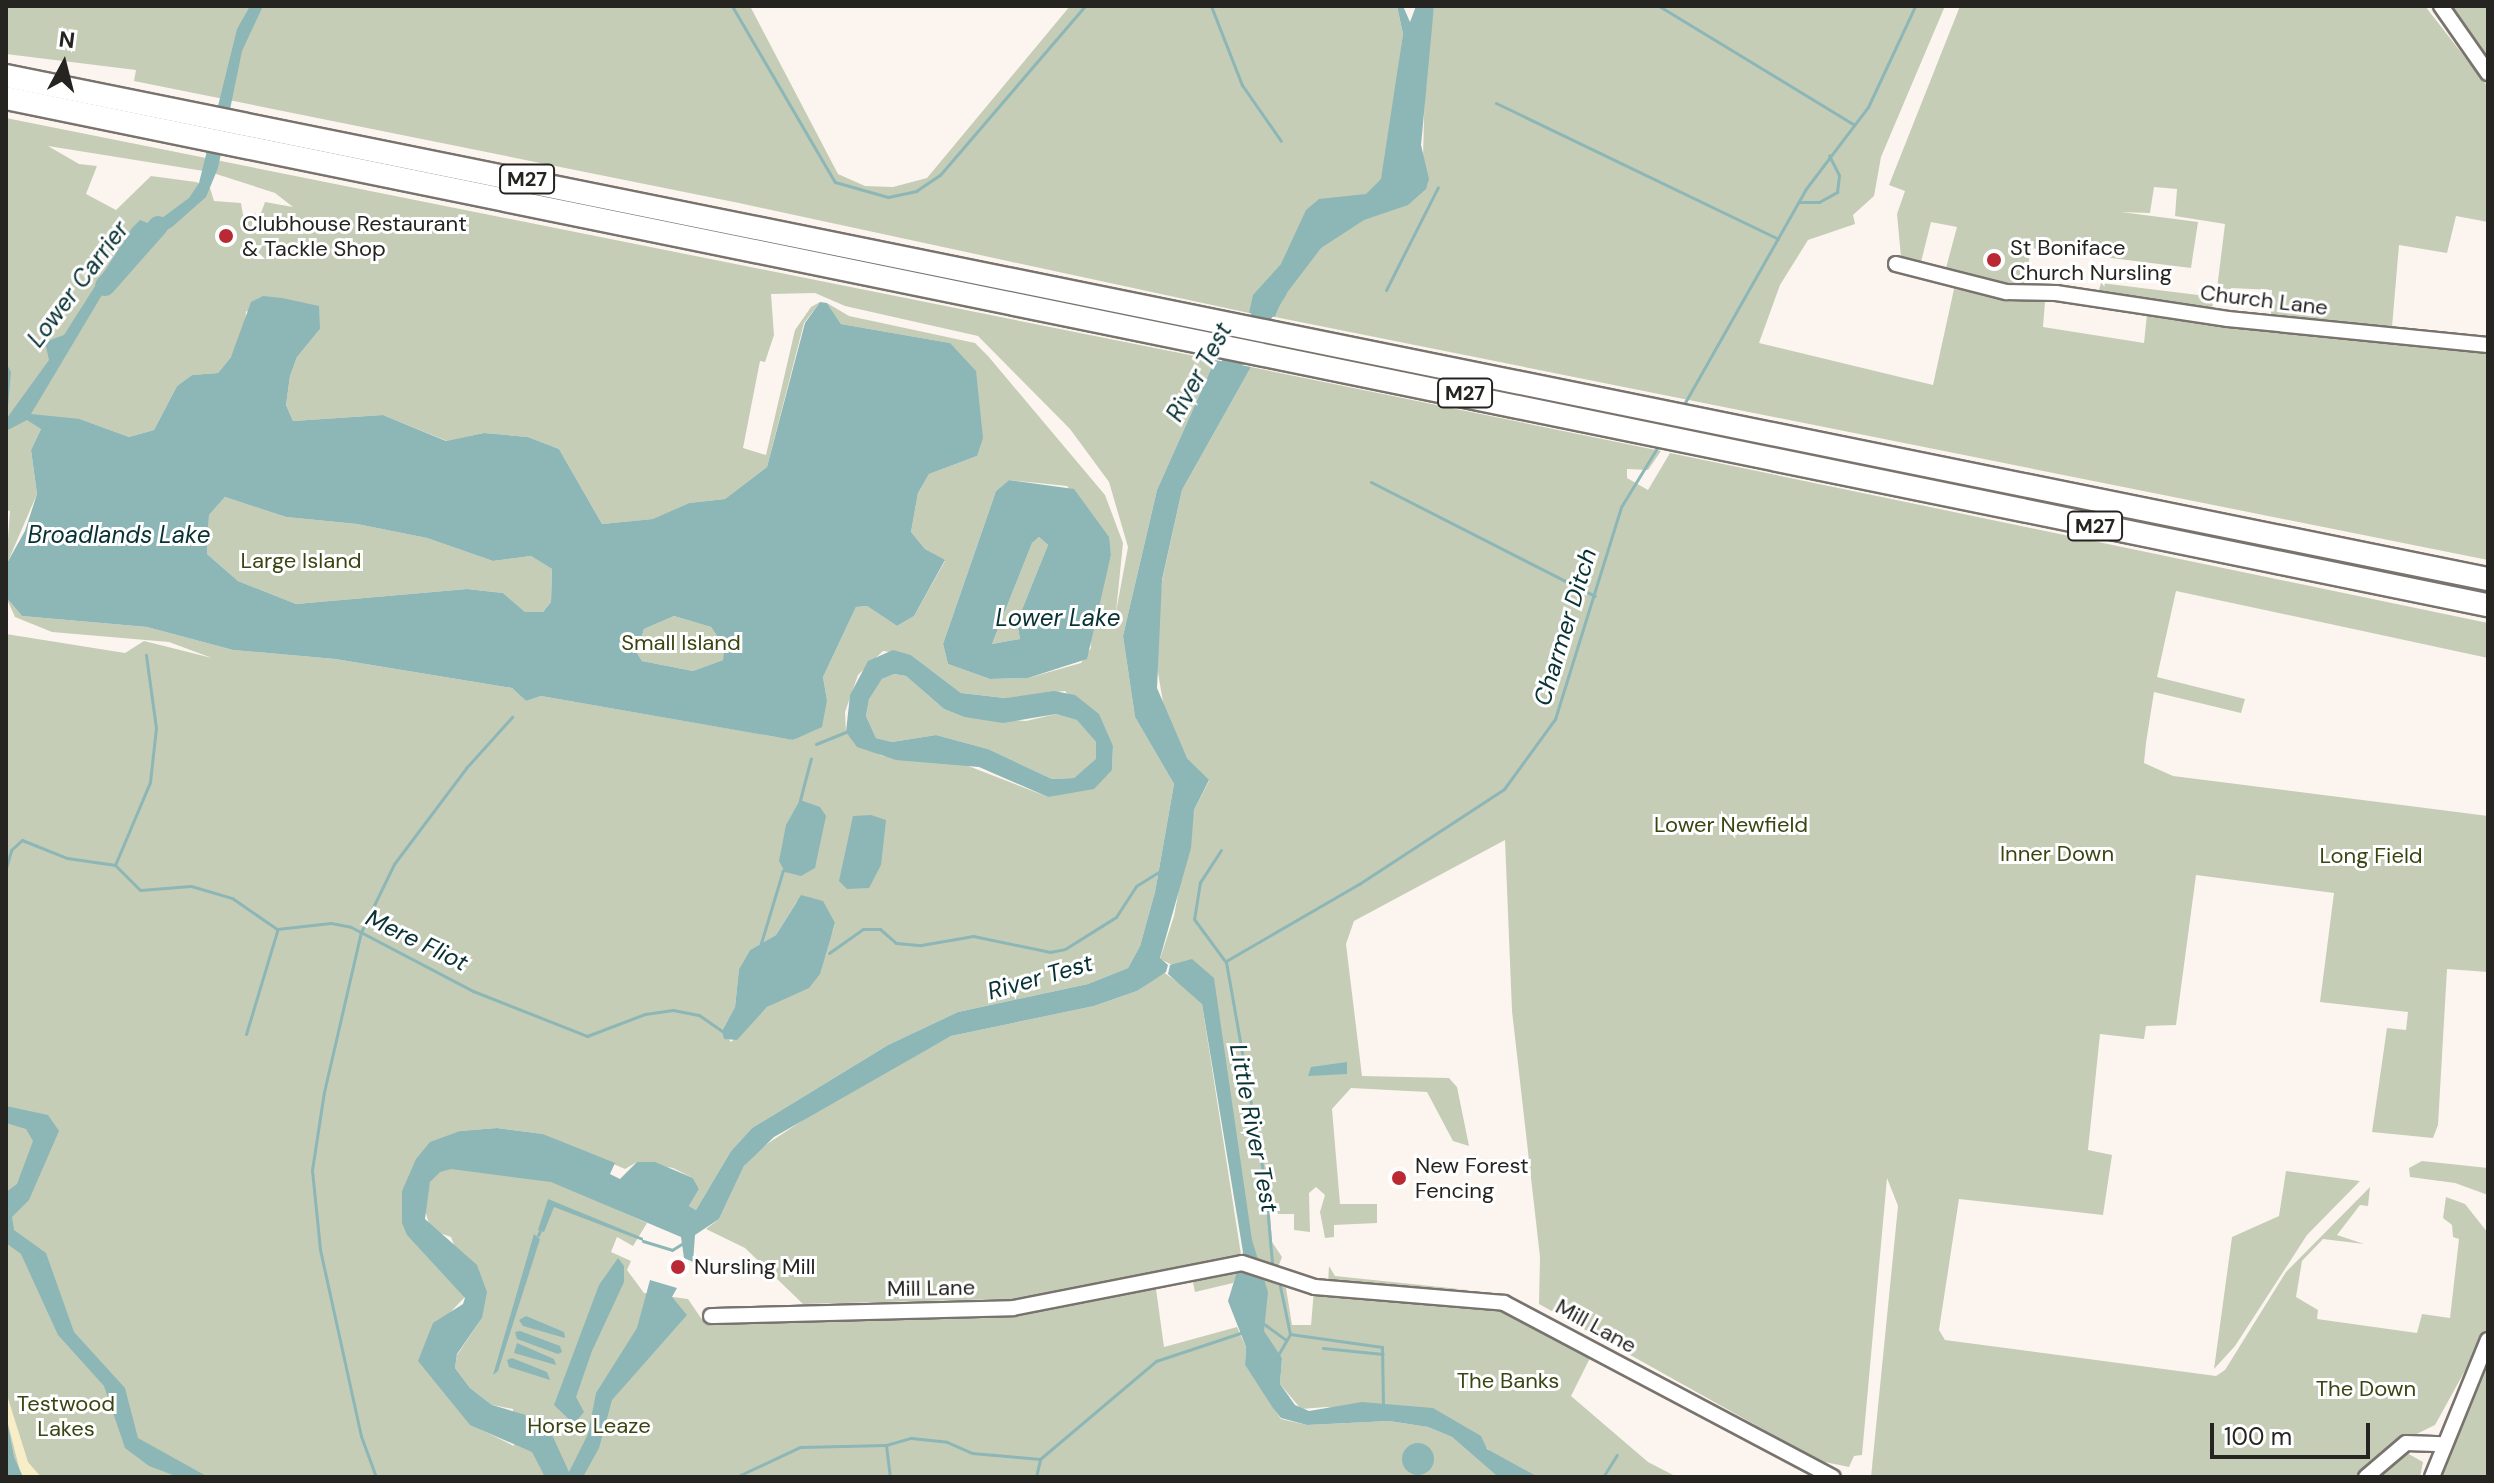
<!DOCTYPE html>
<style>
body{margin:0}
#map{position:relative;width:2494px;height:1483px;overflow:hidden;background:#fcf5ef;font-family:"DM Sans",sans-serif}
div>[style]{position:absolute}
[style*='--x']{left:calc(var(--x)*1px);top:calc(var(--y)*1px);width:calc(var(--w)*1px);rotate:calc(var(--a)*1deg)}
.green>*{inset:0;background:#c6cdb7}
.sand>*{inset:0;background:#f7edc7}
.water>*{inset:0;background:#8db6b7}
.round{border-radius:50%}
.stream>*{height:3px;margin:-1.5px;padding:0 1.5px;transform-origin:1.5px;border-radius:1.5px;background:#8db6b7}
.river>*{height:20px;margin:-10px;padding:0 10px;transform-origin:10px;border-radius:10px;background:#8db6b7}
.roads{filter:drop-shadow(2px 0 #79736e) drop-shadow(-2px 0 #79736e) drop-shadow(0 2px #79736e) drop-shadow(0 -2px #79736e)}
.minor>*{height:14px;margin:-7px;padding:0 7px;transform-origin:7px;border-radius:7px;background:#fff}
.highway>*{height:22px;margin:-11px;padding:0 11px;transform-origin:11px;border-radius:11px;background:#fff}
.dots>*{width:22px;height:22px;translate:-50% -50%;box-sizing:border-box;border:4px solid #fff;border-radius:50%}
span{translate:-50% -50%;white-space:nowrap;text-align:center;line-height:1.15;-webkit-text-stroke:6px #fff;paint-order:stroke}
.shield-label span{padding:2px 6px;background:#fff;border:2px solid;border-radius:6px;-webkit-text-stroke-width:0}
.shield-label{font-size:20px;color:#262421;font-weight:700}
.poi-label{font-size:22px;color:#262421}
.left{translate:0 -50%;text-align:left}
.street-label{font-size:22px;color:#262421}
.park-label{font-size:22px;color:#3a4512}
.water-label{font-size:24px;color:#073133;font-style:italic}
.frame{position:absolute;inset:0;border:8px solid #262421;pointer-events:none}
.north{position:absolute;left:24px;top:24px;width:80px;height:80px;-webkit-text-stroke:6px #fff;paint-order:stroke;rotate:7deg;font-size:22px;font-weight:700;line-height:32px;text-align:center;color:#262421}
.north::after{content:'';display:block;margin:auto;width:28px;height:36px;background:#262421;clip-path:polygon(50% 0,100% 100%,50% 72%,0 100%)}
.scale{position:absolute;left:2210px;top:1423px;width:160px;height:36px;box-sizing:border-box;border:4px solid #262421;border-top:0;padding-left:10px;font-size:24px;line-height:28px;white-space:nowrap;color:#262421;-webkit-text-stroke:6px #fff;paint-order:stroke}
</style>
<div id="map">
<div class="green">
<i style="clip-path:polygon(6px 6px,750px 6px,838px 174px,865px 186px,893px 187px,927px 178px,1070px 6px,1397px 6px,1403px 34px,1385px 167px,1423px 159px,1425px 75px,1434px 6px,1945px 6px,1881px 157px,1874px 196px,1853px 215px,1855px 224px,1808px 240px,1780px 285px,1759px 343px,1933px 385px,1954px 289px,2045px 302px,2043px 327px,2144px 343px,2147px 314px,2488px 351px,2488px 560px,1275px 317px,1284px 296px,1258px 291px,1249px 313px,739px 203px,134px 81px,136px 70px,6px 54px)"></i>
<i style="clip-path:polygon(1960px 6px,2425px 6px,2488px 87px,2488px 222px,2456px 216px,2447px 253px,2399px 245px,2392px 327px,2271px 314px,2272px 290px,2231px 288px,2228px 299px,2216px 297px,2225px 224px,2175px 216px,2177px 189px,2154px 187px,2150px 213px,2121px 212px,2198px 222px,2191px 268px,2031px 248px,2024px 289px,1981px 281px,1946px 268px,1957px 227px,1931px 222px,1921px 262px,1901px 257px,1897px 214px,1905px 191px,1889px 185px)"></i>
<i style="clip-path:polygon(2452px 6px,2488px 6px,2488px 63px,2465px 31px)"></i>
<i style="clip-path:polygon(evenodd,6px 118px,1215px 360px,1157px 490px,1123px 636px,1135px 717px,1174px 784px,1155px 892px,1140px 946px,1128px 968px,1088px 984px,958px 1012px,888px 1045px,752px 1128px,731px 1151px,696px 1210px,689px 1206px,699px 1189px,693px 1178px,673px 1168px,637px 1162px,625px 1169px,543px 1134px,497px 1128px,460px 1131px,402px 1191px,465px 1297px,440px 1323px,449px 1395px,470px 1424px,514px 1446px,513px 1409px,492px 1405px,470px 1388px,455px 1368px,457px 1355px,482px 1318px,451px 1237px,431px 1230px,423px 1204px,435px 1167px,484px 1151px,647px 1223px,633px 1246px,617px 1237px,611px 1252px,631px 1261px,627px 1270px,644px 1293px,688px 1299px,705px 1324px,1013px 1316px,1156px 1289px,1164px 1347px,1237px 1327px,1246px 1347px,1245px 1365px,1281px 1419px,1307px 1425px,1389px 1421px,1428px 1427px,1452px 1437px,1498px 1477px,6px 1477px,6px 634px,125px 653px,144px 641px,212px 658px,169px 642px,52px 632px,15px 617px,6px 597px,22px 616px,147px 627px,233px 650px,335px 659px,512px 688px,526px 701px,541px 696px,794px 740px,827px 700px,823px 677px,856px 607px,867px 606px,897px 626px,914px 616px,945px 561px,925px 549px,911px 532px,918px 493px,929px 474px,977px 456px,950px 343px,841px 324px,827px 303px,849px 316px,975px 343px,988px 356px,1105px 495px,1123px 543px,1116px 612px,1128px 547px,1109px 482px,1070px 429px,978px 336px,845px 306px,815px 293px,771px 294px,774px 335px,765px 362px,760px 361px,743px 448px,766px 455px,795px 330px,811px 307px,820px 302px,804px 323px,767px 467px,725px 499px,689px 503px,654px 519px,602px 524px,559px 449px,528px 437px,484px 433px,447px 441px,383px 415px,293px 421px,286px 405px,290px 376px,297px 357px,320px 329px,246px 311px,245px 332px,231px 357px,218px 373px,192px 375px,177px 386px,154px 430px,129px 437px,80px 419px,41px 429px,31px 450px,37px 494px,6px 566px,10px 511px,6px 510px,6px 118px,48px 146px,210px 172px,275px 193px,293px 207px,265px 202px,261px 213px,243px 215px,241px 203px,214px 201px,210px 188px,196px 182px,151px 176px,116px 210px,86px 194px,97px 166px,79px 164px,48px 146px,6px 118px,1009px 480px,1067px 486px,1108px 537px,1111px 555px,1090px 635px,1091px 648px,1081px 663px,1028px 678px,990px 679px,948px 664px,943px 644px,996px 491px,1009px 480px,6px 118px,883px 651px,911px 655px,961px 693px,1006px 698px,1065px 691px,1113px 746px,1112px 770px,1048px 797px,958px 762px,882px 756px,846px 732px,845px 712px,858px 675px,883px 651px,6px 118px,797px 901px,835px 923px,833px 931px,784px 998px,767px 1007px,731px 1042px,722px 1031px,735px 1007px,739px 969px,750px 950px,776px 935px,797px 901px)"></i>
<i style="clip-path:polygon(2101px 283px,2198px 295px,2203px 289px,2213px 305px,2210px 310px,2098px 293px)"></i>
<i style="clip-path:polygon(1251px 367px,1661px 451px,1648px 470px,1627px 469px,1627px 478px,1648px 490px,1670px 453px,2488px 623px,2488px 658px,2176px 591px,2157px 677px,2245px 699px,2241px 713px,2154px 692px,2146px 743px,2144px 763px,2173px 776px,2488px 816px,2488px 972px,2447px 969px,2438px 1125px,2433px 1138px,2372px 1132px,2387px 1028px,2406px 1030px,2408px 1012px,2320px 1002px,2334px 893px,2196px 875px,2176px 1025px,2146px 1026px,2144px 1039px,2100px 1034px,2088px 1150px,2112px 1155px,2103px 1215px,1959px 1199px,1939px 1330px,1945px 1340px,2216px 1376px,2225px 1370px,2286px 1272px,2370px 1187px,2368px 1206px,2360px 1205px,2337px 1235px,2364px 1244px,2323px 1239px,2302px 1261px,2296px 1297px,2318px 1310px,2317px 1319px,2417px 1333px,2422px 1314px,2450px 1318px,2459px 1239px,2453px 1237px,2452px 1225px,2443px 1218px,2446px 1197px,2465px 1204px,2488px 1233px,2488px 1329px,2435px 1425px,2388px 1448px,2357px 1477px,1871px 1477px,1898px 1206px,1887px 1178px,1862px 1455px,1854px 1456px,1849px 1467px,1820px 1461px,1539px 1304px,1540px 1257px,1512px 1011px,1505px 840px,1354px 921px,1346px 944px,1362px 1076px,1449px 1078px,1457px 1087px,1469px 1146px,1453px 1141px,1427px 1092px,1351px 1088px,1332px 1109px,1340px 1204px,1377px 1204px,1377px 1223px,1334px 1225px,1334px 1237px,1325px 1238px,1320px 1212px,1325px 1195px,1316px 1187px,1309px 1193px,1310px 1232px,1294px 1230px,1294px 1214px,1270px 1214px,1272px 1242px,1282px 1257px,1277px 1270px,1250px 1260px,1214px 1028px,1181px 963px,1174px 966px,1160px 959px,1174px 916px,1194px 810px,1209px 781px,1187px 758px,1165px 714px,1155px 655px,1162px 581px,1182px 490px)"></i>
<i style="clip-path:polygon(225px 497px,286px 517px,357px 524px,427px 538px,493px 561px,531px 556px,552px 569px,551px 602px,543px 612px,525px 612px,503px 593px,467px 589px,296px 604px,238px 581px,207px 554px,209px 515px)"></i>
<i style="clip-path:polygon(1039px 537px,1048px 545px,1017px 622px,1020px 639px,992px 644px,1032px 543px)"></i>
<i style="clip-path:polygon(674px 616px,711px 627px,724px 646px,723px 660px,693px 671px,642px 661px,637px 653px,644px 629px)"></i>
<i style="clip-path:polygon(894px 674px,906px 676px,944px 709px,964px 717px,1026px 721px,1056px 714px,1078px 720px,1096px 742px,1096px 760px,1074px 778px,1052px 779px,988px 749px,936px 735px,892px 742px,876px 738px,866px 716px,869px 698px,882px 679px)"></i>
<i style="clip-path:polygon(1163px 972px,1196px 994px,1202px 1004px,1242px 1261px,1053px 1298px,803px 1304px,745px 1248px,706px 1229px,719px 1219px,744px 1166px,758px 1150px,835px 1099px,951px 1036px,1094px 1006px,1137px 991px)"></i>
<i style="clip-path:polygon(2422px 1161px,2488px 1168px,2488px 1195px,2455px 1183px,2410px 1177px,2409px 1168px)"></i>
<i style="clip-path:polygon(2286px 1171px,2360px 1181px,2307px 1235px,2235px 1346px,2214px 1369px,2232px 1237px,2279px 1216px)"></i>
<i style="clip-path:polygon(1329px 1266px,1335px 1276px,1469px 1290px,1328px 1283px)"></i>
<i style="clip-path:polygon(1241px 1267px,1233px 1283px,1195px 1292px,1192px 1278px)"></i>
<i style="clip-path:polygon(1264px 1279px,1286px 1288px,1292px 1325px,1311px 1325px,1314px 1290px,1478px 1303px,1541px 1325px,1590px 1358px,1571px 1396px,1648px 1462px,1677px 1477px,1520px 1477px,1460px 1425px,1327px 1407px,1301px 1409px,1280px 1384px,1282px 1358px,1263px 1331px)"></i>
<i style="clip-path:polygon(2488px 1352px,2488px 1477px,2438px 1477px)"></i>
<i style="clip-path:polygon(2407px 1453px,2423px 1462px,2420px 1477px,2375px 1477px)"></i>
</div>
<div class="sand">
<i style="clip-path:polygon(6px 1392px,28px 1462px,41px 1477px,21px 1475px,6px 1416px)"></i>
</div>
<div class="water">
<i style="clip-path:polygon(evenodd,250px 6px,263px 6px,242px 51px,218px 168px,206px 197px,172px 227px,127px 253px,31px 414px,80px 419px,129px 437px,154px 430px,177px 386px,192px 375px,218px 373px,231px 357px,251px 302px,263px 296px,282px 298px,319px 306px,320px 329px,297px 357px,290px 376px,286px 405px,293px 421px,383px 415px,446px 441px,484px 433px,528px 437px,559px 449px,602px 524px,653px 519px,689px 503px,725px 499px,767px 467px,805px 323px,820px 302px,827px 303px,841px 324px,950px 343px,976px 371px,983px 438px,977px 456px,929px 474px,918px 493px,911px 532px,925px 549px,945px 560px,914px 616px,897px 626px,867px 606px,856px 607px,823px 677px,827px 700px,822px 727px,793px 740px,541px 696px,526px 701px,512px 688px,335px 659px,233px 650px,147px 627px,22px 616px,6px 597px,7px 563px,25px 531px,37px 494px,31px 450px,41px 429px,27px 420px,6px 431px,6px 363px,11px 372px,7px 418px,49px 360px,45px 342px,64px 335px,132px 228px,140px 220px,150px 224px,162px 218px,189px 198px,199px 183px,237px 29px,250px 6px,225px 497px,286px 517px,357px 524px,427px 538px,493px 561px,531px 556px,552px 569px,551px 602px,543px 612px,525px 612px,503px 593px,467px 589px,296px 604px,238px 581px,207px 554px,209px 515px,225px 497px,250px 6px,674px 616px,711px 627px,724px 646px,723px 660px,693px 671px,642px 661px,637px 653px,644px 629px,674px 616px)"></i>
<i style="clip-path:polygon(1397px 6px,1403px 6px,1410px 22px,1416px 6px,1434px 6px,1421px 145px,1429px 179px,1426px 189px,1408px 205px,1364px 220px,1321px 248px,1283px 298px,1275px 317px,1249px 313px,1253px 295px,1281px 264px,1306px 210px,1319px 199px,1366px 194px,1381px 179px,1403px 34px)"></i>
<i style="clip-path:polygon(1215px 360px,1251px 367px,1182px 490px,1162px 580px,1157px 688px,1187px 758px,1209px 780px,1194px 810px,1191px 848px,1160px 958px,1168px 965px,1166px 972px,1137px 991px,1094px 1006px,951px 1036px,774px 1137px,744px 1166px,719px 1219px,695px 1235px,693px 1262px,684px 1258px,681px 1237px,551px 1182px,451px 1169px,440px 1172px,430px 1182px,425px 1219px,477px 1265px,487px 1292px,482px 1318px,457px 1354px,455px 1368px,470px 1388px,492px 1405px,529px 1416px,553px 1437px,569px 1472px,588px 1434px,596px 1393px,637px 1328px,650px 1280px,677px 1288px,672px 1297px,687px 1315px,612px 1400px,599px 1448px,583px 1477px,545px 1477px,532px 1452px,470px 1425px,418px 1361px,433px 1323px,463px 1304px,465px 1298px,407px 1235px,402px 1223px,402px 1191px,416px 1159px,430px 1142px,460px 1131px,497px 1128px,543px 1134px,615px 1163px,610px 1174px,620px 1179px,637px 1162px,655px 1162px,693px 1178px,699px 1189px,689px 1206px,696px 1210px,731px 1151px,752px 1128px,888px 1045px,958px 1012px,1088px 984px,1128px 968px,1140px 946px,1155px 892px,1174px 784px,1135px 717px,1123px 636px,1157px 490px)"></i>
<i style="clip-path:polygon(evenodd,1009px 480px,1074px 489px,1109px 537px,1111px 555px,1087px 659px,1028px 678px,990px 679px,948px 664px,943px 644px,996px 491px,1009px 480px,1039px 537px,1048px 545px,1017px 622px,1020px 639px,992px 644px,1032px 543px,1039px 537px)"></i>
<i style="clip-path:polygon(evenodd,893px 650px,911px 655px,961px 693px,1005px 698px,1054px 691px,1075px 695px,1099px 714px,1113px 746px,1112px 770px,1094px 789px,1048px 797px,979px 767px,896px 760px,857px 747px,846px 732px,850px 695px,868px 661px,893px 650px,894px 674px,906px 676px,944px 709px,964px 717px,1003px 723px,1056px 714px,1077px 720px,1096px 742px,1096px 759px,1074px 778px,1052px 779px,988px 749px,936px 735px,892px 742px,876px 738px,866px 716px,869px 699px,882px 679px,894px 674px)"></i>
<i style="clip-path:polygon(800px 800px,820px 807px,826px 816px,815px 868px,801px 876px,785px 872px,779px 861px,786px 825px)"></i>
<i style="clip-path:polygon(871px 815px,886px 820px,881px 865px,869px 888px,847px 889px,839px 881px,853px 816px)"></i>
<i style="clip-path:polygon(801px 895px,823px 901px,835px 923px,820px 974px,809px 988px,767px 1007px,737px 1040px,724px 1039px,722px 1031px,735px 1007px,739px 969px,750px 950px,776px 935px)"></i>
<i style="clip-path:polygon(1192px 959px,1214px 978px,1252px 1240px,1268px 1292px,1264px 1331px,1282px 1358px,1280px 1384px,1295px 1405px,1309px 1411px,1362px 1402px,1433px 1408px,1481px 1436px,1487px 1449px,1538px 1477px,1498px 1477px,1452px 1437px,1428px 1427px,1389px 1421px,1307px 1425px,1281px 1418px,1273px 1408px,1245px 1365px,1246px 1347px,1228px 1301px,1243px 1252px,1202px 1004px,1168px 974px,1170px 965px)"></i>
<i style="clip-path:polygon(1347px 1062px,1347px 1074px,1308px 1076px,1311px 1067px)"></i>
<i style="clip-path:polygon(6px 1106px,48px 1115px,59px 1131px,29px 1200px,12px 1217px,14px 1230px,46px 1253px,74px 1332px,125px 1388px,138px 1438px,208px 1477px,178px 1477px,149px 1466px,125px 1448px,104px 1386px,58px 1335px,21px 1254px,6px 1243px,6px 1192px,17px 1184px,33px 1141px,26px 1129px,6px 1123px)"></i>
<i style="clip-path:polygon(548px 1199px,643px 1238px,643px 1241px,554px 1207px,544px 1232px,538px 1230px)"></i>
<i style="clip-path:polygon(534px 1234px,540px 1239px,498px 1371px,493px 1375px)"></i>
<i style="clip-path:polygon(618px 1258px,624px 1266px,624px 1282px,592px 1351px,576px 1397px,584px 1412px,574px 1424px,554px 1405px,599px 1285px)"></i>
<i style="clip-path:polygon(526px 1316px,564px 1332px,565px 1338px,523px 1326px,519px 1320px)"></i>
<i style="clip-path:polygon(520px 1331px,560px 1346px,562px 1352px,558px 1354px,517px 1339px,515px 1332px)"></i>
<i style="clip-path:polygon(517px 1343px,554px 1359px,556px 1365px,514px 1353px)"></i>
<i style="clip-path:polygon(512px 1358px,547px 1372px,550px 1380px,509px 1367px,507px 1360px)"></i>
<i style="clip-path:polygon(6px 1416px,14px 1457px,23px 1477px,6px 1477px)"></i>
<i class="round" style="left:1402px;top:1443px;width:32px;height:32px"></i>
</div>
<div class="stream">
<i style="--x:732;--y:6;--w:204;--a:59.7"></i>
<i style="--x:835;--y:182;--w:55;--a:15.8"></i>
<i style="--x:888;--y:197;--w:29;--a:-12"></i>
<i style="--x:916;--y:191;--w:29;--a:-34"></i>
<i style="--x:940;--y:175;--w:223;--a:-49.4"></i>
<i style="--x:1211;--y:6;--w:85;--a:68.6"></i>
<i style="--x:1242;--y:85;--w:68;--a:55.1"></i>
<i style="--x:1659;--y:6;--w:227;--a:31.3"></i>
<i style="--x:1496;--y:103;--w:313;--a:25.7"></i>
<i style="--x:1800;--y:202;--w:19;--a:0"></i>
<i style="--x:1819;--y:202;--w:21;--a:-29"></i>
<i style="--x:1837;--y:192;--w:17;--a:-83"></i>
<i style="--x:1839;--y:175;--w:22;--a:-117"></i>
<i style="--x:1386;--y:290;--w:115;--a:-63.2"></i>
<i style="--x:1683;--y:406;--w:248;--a:-60.5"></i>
<i style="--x:1805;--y:190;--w:104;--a:-52.8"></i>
<i style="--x:1868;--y:107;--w:111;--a:-65"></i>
<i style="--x:1371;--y:482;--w:251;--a:27"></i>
<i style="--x:816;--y:744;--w:32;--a:-22"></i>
<i style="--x:800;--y:800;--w:43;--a:-75.3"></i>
<i style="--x:1221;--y:850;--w:38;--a:123"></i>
<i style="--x:1200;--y:882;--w:37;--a:99"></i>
<i style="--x:1194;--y:919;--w:52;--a:53.6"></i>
<i style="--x:115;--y:865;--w:90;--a:-67.1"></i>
<i style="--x:150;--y:782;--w:54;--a:-83.7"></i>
<i style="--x:156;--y:728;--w:74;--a:-97.8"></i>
<i style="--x:6;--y:868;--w:19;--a:-74"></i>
<i style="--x:11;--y:850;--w:15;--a:-42"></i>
<i style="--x:22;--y:840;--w:48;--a:21.8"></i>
<i style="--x:67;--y:858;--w:49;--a:8.3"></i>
<i style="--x:115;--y:865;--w:35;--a:45"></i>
<i style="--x:140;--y:890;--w:51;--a:-4.5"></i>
<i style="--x:191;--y:886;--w:43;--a:16.3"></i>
<i style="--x:232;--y:898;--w:55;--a:34.6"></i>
<i style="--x:277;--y:929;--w:54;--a:-6.3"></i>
<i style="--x:331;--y:923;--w:20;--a:11"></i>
<i style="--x:351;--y:927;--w:138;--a:27.7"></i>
<i style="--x:473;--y:991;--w:123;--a:21.5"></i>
<i style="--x:587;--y:1036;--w:62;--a:-20.8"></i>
<i style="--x:645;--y:1014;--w:28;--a:-8"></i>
<i style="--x:673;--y:1010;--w:26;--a:11"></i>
<i style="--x:699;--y:1015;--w:28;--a:35"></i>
<i style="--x:761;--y:943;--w:76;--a:-73.2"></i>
<i style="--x:829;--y:953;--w:42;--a:-35.2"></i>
<i style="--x:863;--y:929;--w:17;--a:0"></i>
<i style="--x:880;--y:929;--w:21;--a:41"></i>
<i style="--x:896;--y:943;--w:25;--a:5"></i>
<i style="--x:921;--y:945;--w:53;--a:-9.8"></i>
<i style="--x:973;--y:936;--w:79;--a:11.7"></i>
<i style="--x:1050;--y:952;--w:15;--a:-11"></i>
<i style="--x:1065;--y:949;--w:60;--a:-32.1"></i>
<i style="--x:1116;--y:917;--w:37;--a:-57"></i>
<i style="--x:1136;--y:886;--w:28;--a:-32"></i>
<i style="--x:246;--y:1034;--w:108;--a:-73.2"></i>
<i style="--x:538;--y:1235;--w:4;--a:-63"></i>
<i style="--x:643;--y:1241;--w:30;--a:17"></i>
<i style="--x:672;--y:1250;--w:15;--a:-32"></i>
<i style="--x:1272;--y:1263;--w:80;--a:-95"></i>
<i style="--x:1265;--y:1183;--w:225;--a:-100"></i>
<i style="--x:1226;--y:961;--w:154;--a:-30.1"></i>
<i style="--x:1359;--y:884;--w:173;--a:-33.2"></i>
<i style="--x:1504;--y:789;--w:87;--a:-53.9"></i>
<i style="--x:1555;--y:719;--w:222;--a:-72.7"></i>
<i style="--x:1621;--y:507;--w:75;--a:-58.6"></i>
<i style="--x:1264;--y:1324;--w:27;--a:36"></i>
<i style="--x:1290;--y:1334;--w:93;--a:8"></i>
<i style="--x:1382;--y:1347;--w:58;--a:89"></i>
<i style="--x:1323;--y:1348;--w:60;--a:5.7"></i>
<i style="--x:1278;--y:1355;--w:24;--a:-60"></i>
<i style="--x:1290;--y:1334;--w:49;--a:-101.8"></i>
<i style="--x:886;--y:1445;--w:32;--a:83"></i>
<i style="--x:376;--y:1477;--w:44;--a:-110.1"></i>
<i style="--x:361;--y:1436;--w:191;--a:-102.4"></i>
<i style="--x:320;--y:1249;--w:79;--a:-95.8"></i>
<i style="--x:312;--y:1170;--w:79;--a:-81.3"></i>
<i style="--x:324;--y:1092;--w:164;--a:-77"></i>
<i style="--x:361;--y:932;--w:76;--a:-64.1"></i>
<i style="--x:394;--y:864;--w:120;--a:-53.1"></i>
<i style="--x:466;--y:768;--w:69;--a:-48"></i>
<i style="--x:736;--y:1477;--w:71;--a:-25.1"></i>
<i style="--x:800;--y:1447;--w:86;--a:-1.3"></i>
<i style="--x:886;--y:1445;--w:26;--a:-16"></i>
<i style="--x:911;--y:1438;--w:36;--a:6"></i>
<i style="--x:947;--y:1442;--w:27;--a:24"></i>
<i style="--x:972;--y:1453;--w:68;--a:5"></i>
<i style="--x:1036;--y:1477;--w:18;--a:-77"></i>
<i style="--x:1040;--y:1459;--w:152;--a:-40.2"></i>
<i style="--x:1156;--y:1361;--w:92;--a:-18.4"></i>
<i style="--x:1603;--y:1477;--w:26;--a:-58"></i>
</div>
<div class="river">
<i style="--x:105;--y:286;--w:80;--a:-48.5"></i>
<i style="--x:1218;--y:386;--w:112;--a:-58.2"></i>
</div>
<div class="roads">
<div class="minor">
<i style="--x:2441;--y:6;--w:82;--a:55"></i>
<i style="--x:1896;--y:264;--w:114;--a:14.3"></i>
<i style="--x:2006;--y:292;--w:50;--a:1.1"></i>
<i style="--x:2056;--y:293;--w:174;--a:8.6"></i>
<i style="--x:2228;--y:319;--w:261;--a:5.7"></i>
<i style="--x:711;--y:1316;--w:302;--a:-1.5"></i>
<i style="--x:1013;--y:1308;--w:233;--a:-11.1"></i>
<i style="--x:1242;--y:1263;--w:77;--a:18.2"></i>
<i style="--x:1315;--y:1287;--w:190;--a:4.8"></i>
<i style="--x:1504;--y:1303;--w:372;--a:27.9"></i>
<i style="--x:2366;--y:1477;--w:52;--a:-40.4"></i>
<i style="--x:2406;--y:1443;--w:37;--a:2"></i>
<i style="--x:2432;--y:1477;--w:148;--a:-67.8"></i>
</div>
<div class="highway">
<i style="--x:6;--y:76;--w:2532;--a:11.46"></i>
<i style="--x:6;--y:98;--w:2533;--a:11.55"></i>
</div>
</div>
<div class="dots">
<i style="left:226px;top:236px;background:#ba2a34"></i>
<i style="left:1994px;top:260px;background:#ba2a34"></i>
<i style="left:1399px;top:1178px;background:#ba2a34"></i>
<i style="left:678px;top:1267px;background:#ba2a34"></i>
</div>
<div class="shield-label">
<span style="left:527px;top:179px">M27</span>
<span style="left:1465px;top:393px">M27</span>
<span style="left:2095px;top:526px">M27</span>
</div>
<div class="poi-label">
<span class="left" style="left:242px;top:236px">Clubhouse Restaurant<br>&amp; Tackle Shop</span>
<span class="left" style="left:2010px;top:260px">St Boniface<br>Church Nursling</span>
<span class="left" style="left:1415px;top:1178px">New Forest<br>Fencing</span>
<span class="left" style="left:694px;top:1267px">Nursling Mill</span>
</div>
<div class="street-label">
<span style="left:2264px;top:300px;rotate:7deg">Church Lane</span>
<span style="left:931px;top:1288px;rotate:-1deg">Mill Lane</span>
<span style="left:1596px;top:1326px;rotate:29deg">Mill Lane</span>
</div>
<div class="park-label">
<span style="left:301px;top:561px">Large Island</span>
<span style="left:681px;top:643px">Small Island</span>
<span style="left:1731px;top:825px">Lower Newfield</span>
<span style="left:2057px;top:854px">Inner Down</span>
<span style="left:2371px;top:856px">Long Field</span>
<span style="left:1508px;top:1381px">The Banks</span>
<span style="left:2366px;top:1389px">The Down</span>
<span style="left:66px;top:1416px">Testwood<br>Lakes</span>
<span style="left:589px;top:1426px">Horse Leaze</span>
</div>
<div class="water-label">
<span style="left:78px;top:284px;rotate:-53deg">Lower Carrier</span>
<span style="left:1199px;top:372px;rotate:-61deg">River Test</span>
<span style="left:119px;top:535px">Broadlands Lake</span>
<span style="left:1058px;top:618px">Lower Lake</span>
<span style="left:1565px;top:627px;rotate:-73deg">Charmer Ditch</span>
<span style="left:417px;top:940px;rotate:26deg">Mere Fliot</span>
<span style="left:1040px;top:977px;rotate:-16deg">River Test</span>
<span style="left:1254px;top:1128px;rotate:79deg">Little River Test</span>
</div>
<div class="frame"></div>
<div class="north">N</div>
<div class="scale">100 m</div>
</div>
